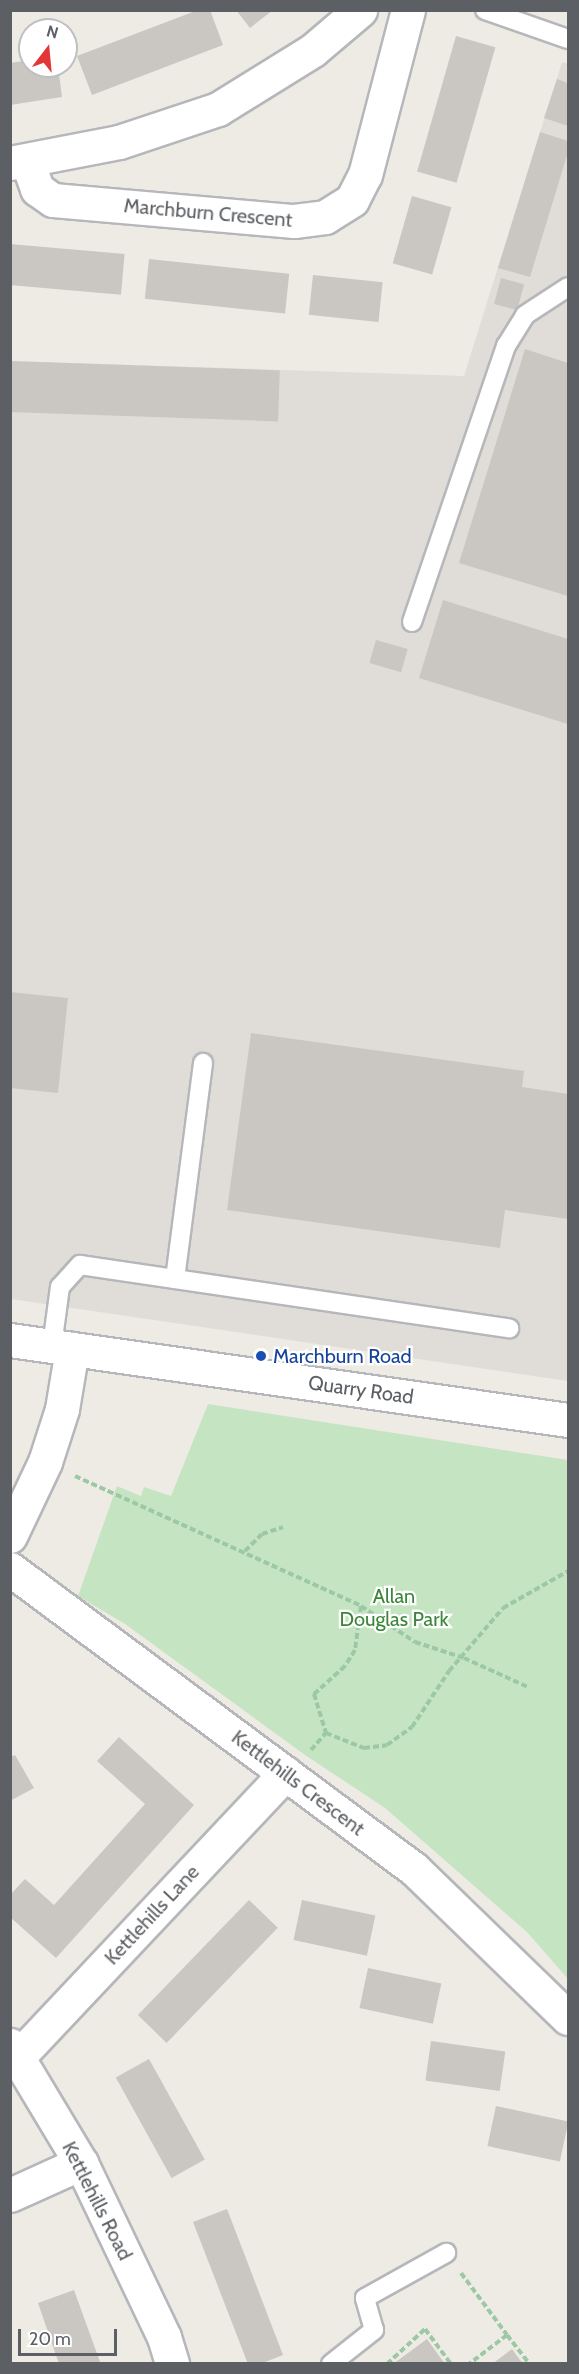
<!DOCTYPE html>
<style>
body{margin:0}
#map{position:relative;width:579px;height:2374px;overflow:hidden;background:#eeebe4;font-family:Cabin,sans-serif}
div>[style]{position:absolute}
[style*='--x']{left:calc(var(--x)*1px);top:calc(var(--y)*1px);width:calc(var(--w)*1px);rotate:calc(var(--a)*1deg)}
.industrial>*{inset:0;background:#e0ddd9}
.green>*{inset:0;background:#c5e5c2}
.building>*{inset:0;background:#cac6c2;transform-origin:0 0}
.path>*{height:4px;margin-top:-2px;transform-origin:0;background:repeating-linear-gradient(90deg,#9cc8a5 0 6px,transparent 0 9px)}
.roads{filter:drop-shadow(2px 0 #b5b7bb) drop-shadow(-2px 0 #b5b7bb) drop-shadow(0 2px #b5b7bb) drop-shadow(0 -2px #b5b7bb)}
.lane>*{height:18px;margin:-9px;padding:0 9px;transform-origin:9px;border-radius:9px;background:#fff}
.street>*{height:33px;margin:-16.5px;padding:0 16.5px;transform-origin:16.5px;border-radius:16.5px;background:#fff}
.secondary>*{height:33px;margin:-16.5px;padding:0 16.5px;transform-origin:16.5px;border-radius:16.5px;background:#fff}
.dots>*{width:16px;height:16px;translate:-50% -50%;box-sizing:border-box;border:3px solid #fff;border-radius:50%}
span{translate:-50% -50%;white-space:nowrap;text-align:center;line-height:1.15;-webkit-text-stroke:4.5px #fff;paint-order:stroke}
.street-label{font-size:20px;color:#5c6064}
.transit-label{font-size:20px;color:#164399}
.left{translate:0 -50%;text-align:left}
.park-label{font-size:20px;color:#3c8639}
.frame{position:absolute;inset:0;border:12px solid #5c6064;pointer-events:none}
.north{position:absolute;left:18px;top:18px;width:60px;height:60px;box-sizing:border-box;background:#fff;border:2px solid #bebfc1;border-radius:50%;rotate:16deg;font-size:16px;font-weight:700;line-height:24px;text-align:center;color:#5c6064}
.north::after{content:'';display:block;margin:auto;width:21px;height:27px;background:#e23637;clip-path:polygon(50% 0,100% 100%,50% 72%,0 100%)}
.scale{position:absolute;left:18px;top:2329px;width:99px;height:27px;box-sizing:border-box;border:3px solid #5c6064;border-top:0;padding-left:8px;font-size:18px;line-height:21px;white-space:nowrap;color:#5c6064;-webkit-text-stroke:4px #fff;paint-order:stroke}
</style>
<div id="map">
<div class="industrial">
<i style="clip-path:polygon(562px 62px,568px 64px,568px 1381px,11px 1299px,11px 361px,464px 376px)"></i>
</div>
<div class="green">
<i style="clip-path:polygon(208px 1404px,568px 1460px,568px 1979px,527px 1932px,385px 1808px,305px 1755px,125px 1624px,78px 1596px,117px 1486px,141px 1496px,144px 1487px,171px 1496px)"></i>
</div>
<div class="building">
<i style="clip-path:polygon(198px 10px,210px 10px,223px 45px,92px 95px,77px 56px)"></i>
<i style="clip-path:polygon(236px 10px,273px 10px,250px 28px)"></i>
<i style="left:456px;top:36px;width:41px;height:141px;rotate:16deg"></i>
<i style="clip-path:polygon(30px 60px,30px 66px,58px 66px,62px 97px,10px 105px,10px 63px)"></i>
<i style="clip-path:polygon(557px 79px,568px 83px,568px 126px,544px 118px)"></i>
<i style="clip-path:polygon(540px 132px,568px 141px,568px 152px,530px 277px,498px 268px)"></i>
<i style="left:412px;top:196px;width:41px;height:70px;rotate:16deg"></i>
<i style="left:10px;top:244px;width:115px;height:41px;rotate:5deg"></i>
<i style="left:149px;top:259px;width:141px;height:40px;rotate:6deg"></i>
<i style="left:313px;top:275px;width:70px;height:40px;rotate:6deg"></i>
<i style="left:501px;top:278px;width:24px;height:27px;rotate:15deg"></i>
<i style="clip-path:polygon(525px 349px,568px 363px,568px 596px,459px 563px)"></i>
<i style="left:10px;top:361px;width:270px;height:51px;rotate:2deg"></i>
<i style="clip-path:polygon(443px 600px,568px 639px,568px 724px,419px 678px)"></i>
<i style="left:376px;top:640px;width:33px;height:24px;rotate:16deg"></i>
<i style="clip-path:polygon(10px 992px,68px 998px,58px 1093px,10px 1088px)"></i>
<i style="clip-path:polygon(251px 1033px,524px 1071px,522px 1087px,568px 1094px,568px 1219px,505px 1210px,500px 1248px,227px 1210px)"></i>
<i style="clip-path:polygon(119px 1737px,194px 1805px,56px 1958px,10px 1917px,10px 1895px,25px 1879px,54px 1905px,145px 1804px,97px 1761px)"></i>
<i style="clip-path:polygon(15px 1755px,34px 1788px,10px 1801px,10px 1757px)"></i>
<i style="left:249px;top:1900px;width:40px;height:160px;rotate:44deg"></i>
<i style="left:302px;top:1900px;width:75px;height:41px;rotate:12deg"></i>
<i style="left:368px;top:1968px;width:75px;height:41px;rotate:12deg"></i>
<i style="left:431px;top:2041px;width:75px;height:40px;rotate:8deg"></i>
<i style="left:149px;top:2059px;width:115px;height:38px;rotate:61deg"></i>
<i style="left:496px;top:2106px;width:74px;height:41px;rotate:12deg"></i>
<i style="clip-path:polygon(227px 2209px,283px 2355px,260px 2364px,248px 2364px,193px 2222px)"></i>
<i style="clip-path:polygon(74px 2290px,99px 2359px,101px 2364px,59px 2364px,38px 2303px)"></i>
<i style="clip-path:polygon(427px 2339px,445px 2364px,393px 2364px)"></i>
<i style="clip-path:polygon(512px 2349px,523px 2364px,492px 2364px)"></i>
</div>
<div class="path">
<i style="--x:75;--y:1476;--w:314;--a:24.4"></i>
<i style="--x:361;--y:1606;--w:65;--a:33.7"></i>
<i style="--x:415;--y:1642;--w:52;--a:18.1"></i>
<i style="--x:464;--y:1658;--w:72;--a:24.4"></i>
<i style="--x:245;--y:1551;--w:24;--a:-45"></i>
<i style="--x:262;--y:1534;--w:22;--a:-18"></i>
<i style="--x:361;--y:1606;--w:44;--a:97.8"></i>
<i style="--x:355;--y:1650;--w:19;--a:122"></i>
<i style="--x:345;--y:1666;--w:42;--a:137.9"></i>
<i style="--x:314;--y:1694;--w:41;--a:72.9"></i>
<i style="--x:326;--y:1733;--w:41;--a:21.5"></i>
<i style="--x:364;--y:1748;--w:23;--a:-7"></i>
<i style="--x:387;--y:1745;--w:31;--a:-36"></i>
<i style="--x:412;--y:1727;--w:67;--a:-56.5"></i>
<i style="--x:449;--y:1671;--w:83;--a:-49.4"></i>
<i style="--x:503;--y:1608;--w:75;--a:-29.6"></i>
<i style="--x:311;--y:1750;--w:23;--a:-49"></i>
<i style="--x:461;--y:2273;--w:77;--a:53.4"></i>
<i style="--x:507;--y:2335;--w:48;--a:142.7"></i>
<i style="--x:507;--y:2335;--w:37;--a:52"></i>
<i style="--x:387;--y:2364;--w:52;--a:-42.6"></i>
<i style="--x:425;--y:2329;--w:44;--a:53.4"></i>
</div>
<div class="roads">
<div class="lane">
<i style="--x:485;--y:10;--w:88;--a:19.3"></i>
<i style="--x:412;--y:622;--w:292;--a:-71.2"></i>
<i style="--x:506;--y:346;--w:36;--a:-58"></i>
<i style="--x:525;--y:315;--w:51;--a:-33.1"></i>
<i style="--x:175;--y:1279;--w:218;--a:-82.6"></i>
<i style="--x:52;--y:1346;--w:60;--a:-82.3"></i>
<i style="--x:60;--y:1287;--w:30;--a:-48"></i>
<i style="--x:80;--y:1265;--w:434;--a:8.4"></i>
<i style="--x:331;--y:2364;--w:55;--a:-38.3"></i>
<i style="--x:374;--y:2330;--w:33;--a:-106"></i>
<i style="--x:365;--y:2298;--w:93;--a:-29.1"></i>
</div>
<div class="street">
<i style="--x:27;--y:161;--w:30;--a:70"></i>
<i style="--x:37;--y:189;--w:19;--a:35"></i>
<i style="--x:53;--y:200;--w:242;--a:5"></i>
<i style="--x:294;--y:221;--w:31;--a:-7"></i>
<i style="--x:325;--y:217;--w:32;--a:-32"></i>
<i style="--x:352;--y:200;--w:28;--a:-63"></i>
<i style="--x:365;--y:175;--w:171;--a:-75.4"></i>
<i style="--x:10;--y:163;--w:111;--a:-10.9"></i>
<i style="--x:119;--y:142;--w:104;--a:-18.4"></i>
<i style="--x:218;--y:109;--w:112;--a:-31.8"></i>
<i style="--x:313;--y:50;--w:62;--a:-40.4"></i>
<i style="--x:10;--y:1536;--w:82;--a:-64.7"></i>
<i style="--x:45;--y:1462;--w:56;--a:-72.2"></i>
<i style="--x:62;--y:1409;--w:61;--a:-80.5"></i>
<i style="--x:10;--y:1569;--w:503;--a:36.6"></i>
<i style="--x:414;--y:1869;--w:214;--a:44.1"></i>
<i style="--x:10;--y:2045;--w:138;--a:59"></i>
<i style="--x:81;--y:2163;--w:193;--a:64.5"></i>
<i style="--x:164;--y:2337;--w:28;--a:73"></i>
<i style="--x:18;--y:2057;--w:390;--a:-46.7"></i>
<i style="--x:10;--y:2195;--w:78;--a:-24.3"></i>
</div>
<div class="secondary">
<i style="--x:10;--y:1340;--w:564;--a:8.16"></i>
</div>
</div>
<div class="dots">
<i style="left:261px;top:1356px;background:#1a4fb4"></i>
</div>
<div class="street-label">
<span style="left:208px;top:213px;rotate:5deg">Marchburn Crescent</span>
<span style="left:361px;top:1390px;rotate:8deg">Quarry Road</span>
<span style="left:298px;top:1783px;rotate:37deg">Kettlehills Crescent</span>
<span style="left:152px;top:1915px;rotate:-47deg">Kettlehills Lane</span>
<span style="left:97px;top:2201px;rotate:63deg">Kettlehills Road</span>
</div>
<div class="transit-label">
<span class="left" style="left:273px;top:1356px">Marchburn Road</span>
</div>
<div class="park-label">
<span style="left:394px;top:1608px">Allan<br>Douglas Park</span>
</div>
<div class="frame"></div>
<div class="north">N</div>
<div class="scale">20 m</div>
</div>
